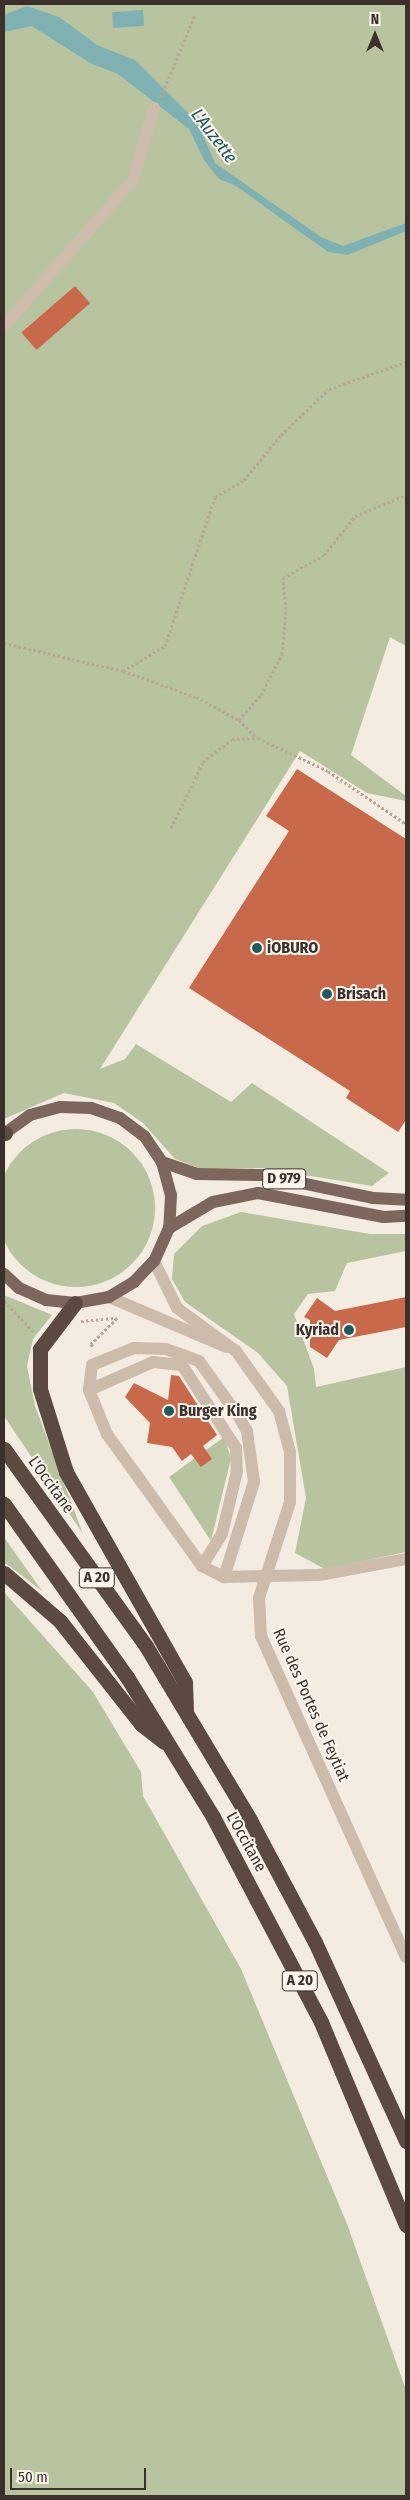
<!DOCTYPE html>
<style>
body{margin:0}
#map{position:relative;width:410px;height:2500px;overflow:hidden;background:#f4ebe1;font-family:"Fira Sans Condensed",sans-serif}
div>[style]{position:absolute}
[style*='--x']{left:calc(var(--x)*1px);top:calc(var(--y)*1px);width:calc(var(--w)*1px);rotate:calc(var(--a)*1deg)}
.green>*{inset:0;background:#b8c4a0}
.round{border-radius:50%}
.water>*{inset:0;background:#7fb0b2;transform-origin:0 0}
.building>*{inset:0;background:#c8694b;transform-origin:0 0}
.path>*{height:3px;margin-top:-1.5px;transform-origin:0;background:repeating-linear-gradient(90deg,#b9a596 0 2.5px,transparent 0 5px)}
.minor>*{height:12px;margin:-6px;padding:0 6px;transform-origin:6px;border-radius:6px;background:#cdbbac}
.major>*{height:12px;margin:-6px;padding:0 6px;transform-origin:6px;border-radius:6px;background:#7d675c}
.highway>*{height:15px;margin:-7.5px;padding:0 7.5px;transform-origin:7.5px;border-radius:7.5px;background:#5c4a42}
.dots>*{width:14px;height:14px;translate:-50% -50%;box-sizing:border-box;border:2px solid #fbf5ee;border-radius:50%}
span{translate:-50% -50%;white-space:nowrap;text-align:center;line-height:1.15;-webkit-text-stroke:4px #fbf5ee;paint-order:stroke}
.shield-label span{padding:1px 4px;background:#fbf5ee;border:1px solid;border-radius:4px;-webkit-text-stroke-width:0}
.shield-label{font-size:15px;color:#3b302b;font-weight:700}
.poi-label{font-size:16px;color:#3b302b;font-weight:700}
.left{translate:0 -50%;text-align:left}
.right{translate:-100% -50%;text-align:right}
.street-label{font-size:16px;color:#3b302b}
.water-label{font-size:18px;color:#1f5a5e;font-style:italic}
.frame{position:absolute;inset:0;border:5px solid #3b302b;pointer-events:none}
.north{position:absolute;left:350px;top:10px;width:50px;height:50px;-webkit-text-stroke:4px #fbf5ee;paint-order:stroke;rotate:0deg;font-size:14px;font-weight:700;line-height:20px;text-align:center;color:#3b302b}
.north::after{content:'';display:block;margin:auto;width:18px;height:22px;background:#3b302b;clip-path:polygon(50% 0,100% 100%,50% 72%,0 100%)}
.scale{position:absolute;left:10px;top:2468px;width:136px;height:22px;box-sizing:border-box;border:2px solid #3b302b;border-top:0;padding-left:6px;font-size:15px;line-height:18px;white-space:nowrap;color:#3b302b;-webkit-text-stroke:4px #fbf5ee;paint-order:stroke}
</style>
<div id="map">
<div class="green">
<i style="clip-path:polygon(4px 4px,406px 4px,406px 646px,390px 637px,351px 755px,406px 796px,406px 801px,367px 793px,300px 751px,100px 1069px,125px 1059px,136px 1044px,231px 1102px,252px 1083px,389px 1173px,372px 1186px,262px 1168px,201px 1169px,175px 1159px,143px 1123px,114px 1103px,64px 1093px,4px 1119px)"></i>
<i class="round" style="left:-3px;top:1129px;width:158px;height:158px"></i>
<i style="clip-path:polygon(241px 1212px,370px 1234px,406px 1234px,406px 1251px,347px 1263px,335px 1291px,308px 1294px,294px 1314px,314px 1369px,316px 1387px,406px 1367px,406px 1552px,325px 1569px,295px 1553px,306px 1498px,287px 1386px,258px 1353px,185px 1302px,172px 1279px,174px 1254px,202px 1226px)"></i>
<i style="clip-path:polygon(4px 1295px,52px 1315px,33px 1339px,27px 1366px,35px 1406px,83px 1534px,4px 1416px)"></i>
<i style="clip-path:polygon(224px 1437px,231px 1458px,211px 1541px,169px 1477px)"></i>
<i style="clip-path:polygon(4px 1537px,42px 1591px,4px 1562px)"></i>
<i style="clip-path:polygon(4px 1592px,93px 1692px,141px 1772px,143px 1796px,241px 1969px,347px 2224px,406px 2390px,406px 2496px,4px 2496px)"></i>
</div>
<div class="water">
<i style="clip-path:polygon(27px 6px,59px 17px,97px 45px,135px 60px,198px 123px,215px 163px,321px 237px,343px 246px,406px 223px,406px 231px,348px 255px,328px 252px,236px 186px,219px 179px,204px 160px,189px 129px,118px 74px,90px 63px,32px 26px,4px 32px,4px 15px)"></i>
<i style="left:143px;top:10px;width:16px;height:31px;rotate:86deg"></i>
</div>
<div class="building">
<i style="left:75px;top:286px;width:23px;height:71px;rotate:49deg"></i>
<i style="clip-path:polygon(297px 769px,406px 839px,406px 1120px,398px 1132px,346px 1098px,350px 1091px,189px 988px,289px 831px,266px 816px)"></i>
<i style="clip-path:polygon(406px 1297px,406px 1327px,339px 1340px,327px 1358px,310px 1347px,310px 1320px,304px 1317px,317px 1298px,335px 1311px)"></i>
<i style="clip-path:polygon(171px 1375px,179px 1376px,217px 1435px,203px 1446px,212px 1459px,201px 1467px,191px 1454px,182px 1461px,172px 1447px,147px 1443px,150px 1423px,125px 1397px,134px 1383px,168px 1400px)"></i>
</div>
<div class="path">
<i style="--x:161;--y:97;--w:89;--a:-67.5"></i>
<i style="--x:4;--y:643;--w:122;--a:13.2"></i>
<i style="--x:123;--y:671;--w:77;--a:19.6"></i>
<i style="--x:196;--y:697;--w:49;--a:28.1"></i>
<i style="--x:239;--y:720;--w:25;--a:45"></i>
<i style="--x:123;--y:671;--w:49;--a:-30.8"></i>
<i style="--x:165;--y:646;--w:157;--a:-71.4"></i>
<i style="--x:215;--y:497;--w:34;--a:-30"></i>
<i style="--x:244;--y:480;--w:58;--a:-50.6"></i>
<i style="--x:281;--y:435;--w:66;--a:-43.8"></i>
<i style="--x:329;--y:389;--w:82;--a:-19.3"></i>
<i style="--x:239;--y:720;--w:33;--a:-49"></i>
<i style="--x:261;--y:695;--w:46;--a:-62.9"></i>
<i style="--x:282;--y:654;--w:45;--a:-84.9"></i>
<i style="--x:286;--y:609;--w:31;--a:-96"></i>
<i style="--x:283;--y:578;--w:47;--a:-29.3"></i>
<i style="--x:324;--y:555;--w:50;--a:-51.5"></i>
<i style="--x:355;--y:516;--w:55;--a:-22.4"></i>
<i style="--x:171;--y:828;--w:73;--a:-64.1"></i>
<i style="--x:203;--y:762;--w:37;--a:-38"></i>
<i style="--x:232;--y:739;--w:26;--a:-2"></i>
<i style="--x:258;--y:738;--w:77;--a:25.2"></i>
<i style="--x:328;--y:771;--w:94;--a:34.2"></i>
<i style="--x:4;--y:1301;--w:43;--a:45.9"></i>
<i style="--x:81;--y:1321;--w:36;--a:-5"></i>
<i style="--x:117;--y:1318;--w:37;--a:135"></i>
<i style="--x:91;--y:1344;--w:5;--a:53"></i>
</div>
<div class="minor">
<i style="--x:4;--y:326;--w:195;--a:-48.5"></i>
<i style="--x:133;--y:180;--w:75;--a:-73.7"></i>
<i style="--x:154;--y:1261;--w:52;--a:63.9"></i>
<i style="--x:177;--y:1308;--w:73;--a:36.1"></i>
<i style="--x:236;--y:1351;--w:74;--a:54.4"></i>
<i style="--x:279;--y:1411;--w:42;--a:75"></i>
<i style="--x:290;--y:1452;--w:50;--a:90"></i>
<i style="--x:290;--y:1502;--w:101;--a:107.9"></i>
<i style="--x:259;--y:1598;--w:38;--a:87"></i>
<i style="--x:261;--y:1636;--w:352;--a:65.7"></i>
<i style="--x:109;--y:1297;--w:127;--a:23.1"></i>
<i style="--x:89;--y:1390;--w:70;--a:-23.6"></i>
<i style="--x:153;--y:1362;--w:29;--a:6"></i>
<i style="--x:182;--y:1365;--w:99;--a:57"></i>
<i style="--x:236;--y:1448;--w:23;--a:88"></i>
<i style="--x:237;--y:1471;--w:65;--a:103.4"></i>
<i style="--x:222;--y:1534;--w:38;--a:122"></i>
<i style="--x:224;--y:1577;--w:100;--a:-72.5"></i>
<i style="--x:254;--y:1482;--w:51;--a:-97.8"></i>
<i style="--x:247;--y:1431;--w:20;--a:-120"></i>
<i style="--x:237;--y:1414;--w:65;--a:-125.6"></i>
<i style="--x:199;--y:1361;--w:35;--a:-160"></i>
<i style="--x:166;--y:1349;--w:32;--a:-178"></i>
<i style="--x:134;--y:1348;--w:45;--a:158"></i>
<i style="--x:92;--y:1365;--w:25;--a:97"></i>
<i style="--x:89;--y:1390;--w:48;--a:67.8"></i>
<i style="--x:107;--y:1434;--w:163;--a:54.3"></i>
<i style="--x:202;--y:1566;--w:25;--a:27"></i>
<i style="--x:224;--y:1577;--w:95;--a:-1.2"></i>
<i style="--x:319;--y:1575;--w:88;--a:-10.4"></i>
</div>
<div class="major">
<i style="--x:4;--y:1134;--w:32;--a:-36"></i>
<i style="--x:30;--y:1115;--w:31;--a:-15"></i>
<i style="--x:60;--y:1107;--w:31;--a:2"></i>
<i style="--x:91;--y:1108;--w:31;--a:19"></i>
<i style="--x:120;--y:1118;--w:31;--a:37"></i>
<i style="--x:145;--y:1137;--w:30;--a:56"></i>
<i style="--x:162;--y:1162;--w:34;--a:75"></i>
<i style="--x:171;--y:1195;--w:33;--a:93"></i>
<i style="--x:169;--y:1228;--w:36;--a:114"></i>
<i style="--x:154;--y:1261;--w:29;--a:134"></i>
<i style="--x:134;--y:1282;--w:29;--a:149"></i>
<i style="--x:109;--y:1297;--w:35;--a:170"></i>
<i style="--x:75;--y:1303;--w:29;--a:-174"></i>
<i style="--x:46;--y:1300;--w:30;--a:-156"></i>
<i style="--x:19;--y:1288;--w:21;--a:-137"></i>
<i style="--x:162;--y:1162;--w:37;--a:19"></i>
<i style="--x:197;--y:1174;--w:66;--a:0.9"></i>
<i style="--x:263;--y:1175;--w:112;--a:11.8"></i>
<i style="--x:373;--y:1198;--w:33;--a:3"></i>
<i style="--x:169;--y:1228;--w:51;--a:-30.6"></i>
<i style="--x:213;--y:1202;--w:46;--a:-11.3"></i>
<i style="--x:258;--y:1193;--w:128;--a:10.8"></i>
<i style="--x:384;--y:1217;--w:22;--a:-3"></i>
</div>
<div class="highway">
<i style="--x:4;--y:1133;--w:1;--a:0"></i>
<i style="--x:75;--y:1303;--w:58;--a:127.3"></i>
<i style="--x:40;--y:1349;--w:40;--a:90"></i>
<i style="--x:40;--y:1389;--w:87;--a:72.6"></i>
<i style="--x:66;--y:1472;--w:241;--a:60.5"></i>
<i style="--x:185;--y:1682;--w:27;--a:88"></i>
<i style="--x:4;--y:1449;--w:243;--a:54.2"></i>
<i style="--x:146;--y:1646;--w:203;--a:59.1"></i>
<i style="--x:250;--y:1820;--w:138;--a:62"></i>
<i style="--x:315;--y:1942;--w:219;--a:65.4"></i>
<i style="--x:4;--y:1504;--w:212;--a:54.6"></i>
<i style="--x:127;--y:1677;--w:164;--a:58.4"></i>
<i style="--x:213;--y:1817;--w:232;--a:62.2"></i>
<i style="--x:321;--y:2022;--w:220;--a:67.3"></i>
<i style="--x:4;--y:1573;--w:74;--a:40.6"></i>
<i style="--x:60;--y:1621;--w:131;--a:51.8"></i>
<i style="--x:141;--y:1724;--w:29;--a:38"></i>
</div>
<div class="dots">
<i style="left:257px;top:948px;background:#1f5a5e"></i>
<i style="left:327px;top:994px;background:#1f5a5e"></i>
<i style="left:349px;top:1330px;background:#1f5a5e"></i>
<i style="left:169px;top:1411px;background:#1f5a5e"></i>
</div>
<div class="shield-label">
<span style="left:284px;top:1179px">D 979</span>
<span style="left:97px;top:1578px">A 20</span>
<span style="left:300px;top:1981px">A 20</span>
</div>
<div class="poi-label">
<span class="left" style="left:267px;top:948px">iOBURO</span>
<span class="left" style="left:337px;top:994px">Brisach</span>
<span class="right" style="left:339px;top:1330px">Kyriad</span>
<span class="left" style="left:179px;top:1411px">Burger King</span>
</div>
<div class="street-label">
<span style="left:51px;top:1485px;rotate:54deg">L'Occitane</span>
<span style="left:311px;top:1705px;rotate:66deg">Rue des Portes de Feytiat</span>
<span style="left:246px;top:1842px;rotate:61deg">L'Occitane</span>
</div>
<div class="water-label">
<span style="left:214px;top:136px;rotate:53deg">L'Auzette</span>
</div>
<div class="frame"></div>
<div class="north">N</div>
<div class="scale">50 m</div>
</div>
